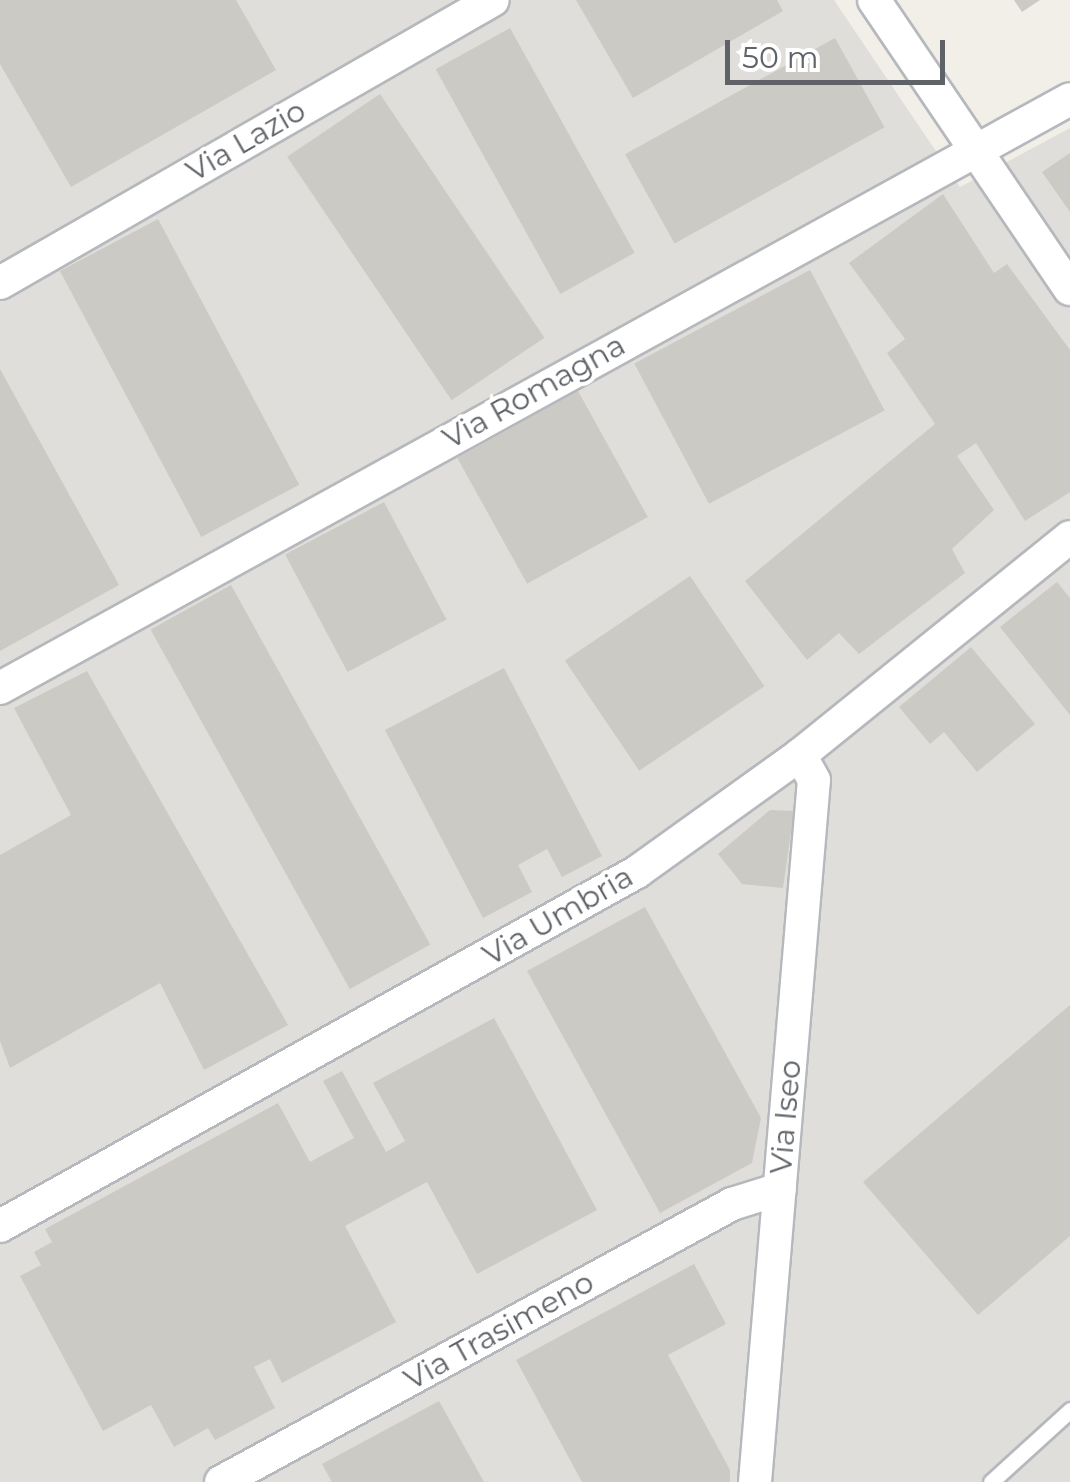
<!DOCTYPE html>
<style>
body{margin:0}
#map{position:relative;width:1070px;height:1482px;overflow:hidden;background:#f1efe8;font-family:Montserrat,sans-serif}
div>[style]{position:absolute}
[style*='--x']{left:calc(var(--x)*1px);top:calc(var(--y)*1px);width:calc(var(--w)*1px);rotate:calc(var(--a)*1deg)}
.industrial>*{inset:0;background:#e0deda}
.building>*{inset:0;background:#cccac5;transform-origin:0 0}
.roads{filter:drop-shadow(2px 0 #b5b8bc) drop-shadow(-2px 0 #b5b8bc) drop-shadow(0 2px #b5b8bc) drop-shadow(0 -2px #b5b8bc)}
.service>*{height:15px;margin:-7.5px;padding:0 7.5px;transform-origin:7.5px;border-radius:7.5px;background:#fff}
.minor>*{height:32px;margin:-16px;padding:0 16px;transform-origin:16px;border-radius:16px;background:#fff}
span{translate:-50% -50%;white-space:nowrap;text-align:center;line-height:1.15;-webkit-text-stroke:8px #fff;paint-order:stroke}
.street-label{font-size:30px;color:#5f6368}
.scale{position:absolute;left:725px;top:40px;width:220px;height:45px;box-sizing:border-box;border:5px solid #5f6368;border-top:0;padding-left:12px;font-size:30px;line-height:35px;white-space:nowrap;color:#5f6368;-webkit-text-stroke:8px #fff;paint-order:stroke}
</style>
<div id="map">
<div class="industrial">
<i style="clip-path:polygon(0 0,834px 0,960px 187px,1070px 128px,1070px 1482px,0 1482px)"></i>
</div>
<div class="building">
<i style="clip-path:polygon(0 0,236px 0,276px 70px,71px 187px,0 64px)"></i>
<i style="clip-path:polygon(576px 0,777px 0,783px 11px,633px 98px)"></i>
<i style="clip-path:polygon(1014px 0,1040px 0,1022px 12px)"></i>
<i style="left:510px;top:28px;width:257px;height:85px;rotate:61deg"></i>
<i style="left:835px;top:38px;width:102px;height:240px;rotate:61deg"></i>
<i style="left:380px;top:94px;width:294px;height:112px;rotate:56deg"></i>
<i style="clip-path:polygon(1070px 153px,1070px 212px,1042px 172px)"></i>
<i style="clip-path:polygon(943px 194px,994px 273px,1007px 264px,1070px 350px,1070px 492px,1025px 521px,976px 443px,957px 456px,994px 510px,952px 549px,965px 573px,859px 654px,839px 633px,807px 660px,745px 581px,935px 424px,887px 353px,905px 339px,849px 263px)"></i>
<i style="left:158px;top:219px;width:301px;height:111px;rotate:62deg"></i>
<i style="left:810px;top:270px;width:159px;height:199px;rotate:62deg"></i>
<i style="clip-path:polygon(0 369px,119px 585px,0 651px)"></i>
<i style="left:578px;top:391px;width:144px;height:138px;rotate:61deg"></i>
<i style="left:384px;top:502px;width:133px;height:112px;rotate:62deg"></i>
<i style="left:690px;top:576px;width:133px;height:151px;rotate:56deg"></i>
<i style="clip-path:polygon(1057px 582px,1070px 598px,1070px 715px,1000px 627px)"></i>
<i style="left:231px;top:585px;width:411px;height:92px;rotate:61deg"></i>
<i style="clip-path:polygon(971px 647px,1035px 724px,977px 772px,944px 732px,930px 744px,899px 707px)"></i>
<i style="clip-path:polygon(504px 668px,602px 856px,562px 877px,547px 849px,518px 865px,532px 892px,483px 918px,385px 730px)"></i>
<i style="clip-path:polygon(87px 671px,288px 1025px,204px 1070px,160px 983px,10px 1068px,0 1041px,0 855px,71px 815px,14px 708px)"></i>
<i style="clip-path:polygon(770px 810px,794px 811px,783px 888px,742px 884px,718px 854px)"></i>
<i style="clip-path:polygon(645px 907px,761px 1118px,752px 1163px,660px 1213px,527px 971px)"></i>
<i style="clip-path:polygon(1070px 1005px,1070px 1236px,978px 1315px,863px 1182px)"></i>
<i style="clip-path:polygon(494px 1018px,597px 1210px,477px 1274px,427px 1182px,345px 1226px,396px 1322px,282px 1383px,270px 1359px,254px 1367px,275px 1408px,215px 1440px,208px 1428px,174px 1447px,151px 1405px,103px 1431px,20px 1276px,41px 1265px,34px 1252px,52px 1242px,45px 1229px,278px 1103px,310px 1162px,354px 1138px,323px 1081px,342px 1071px,386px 1152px,405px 1141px,373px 1083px)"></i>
<i style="clip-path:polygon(694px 1264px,726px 1324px,668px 1355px,730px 1470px,730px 1482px,582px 1482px,516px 1360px)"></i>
<i style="clip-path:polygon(439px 1401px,484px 1482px,332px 1482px,322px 1464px)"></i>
</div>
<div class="roads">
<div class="service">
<i style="--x:991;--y:1482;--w:107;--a:-42.3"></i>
</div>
<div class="minor">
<i style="--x:874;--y:0;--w:349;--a:55.9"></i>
<i style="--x:0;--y:283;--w:568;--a:-29.86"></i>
<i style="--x:0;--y:688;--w:1221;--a:-28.83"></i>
<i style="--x:0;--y:1226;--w:729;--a:-29.06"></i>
<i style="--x:637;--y:872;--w:201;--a:-35.7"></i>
<i style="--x:800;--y:755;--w:347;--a:-38.9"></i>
<i style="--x:221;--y:1482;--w:582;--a:-28.55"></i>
<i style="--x:732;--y:1204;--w:50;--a:-17.4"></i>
<i style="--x:755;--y:1482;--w:704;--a:-85.2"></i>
<i style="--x:814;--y:780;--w:29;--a:-119"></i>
</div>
</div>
<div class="street-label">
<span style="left:246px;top:141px;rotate:-30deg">Via Lazio</span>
<span style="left:534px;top:392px;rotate:-29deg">Via Romagna</span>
<span style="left:558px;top:916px;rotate:-30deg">Via Umbria</span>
<span style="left:786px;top:1117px;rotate:-85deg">Via Iseo</span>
<span style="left:499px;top:1331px;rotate:-29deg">Via Trasimeno</span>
</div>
<div class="scale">50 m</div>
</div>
